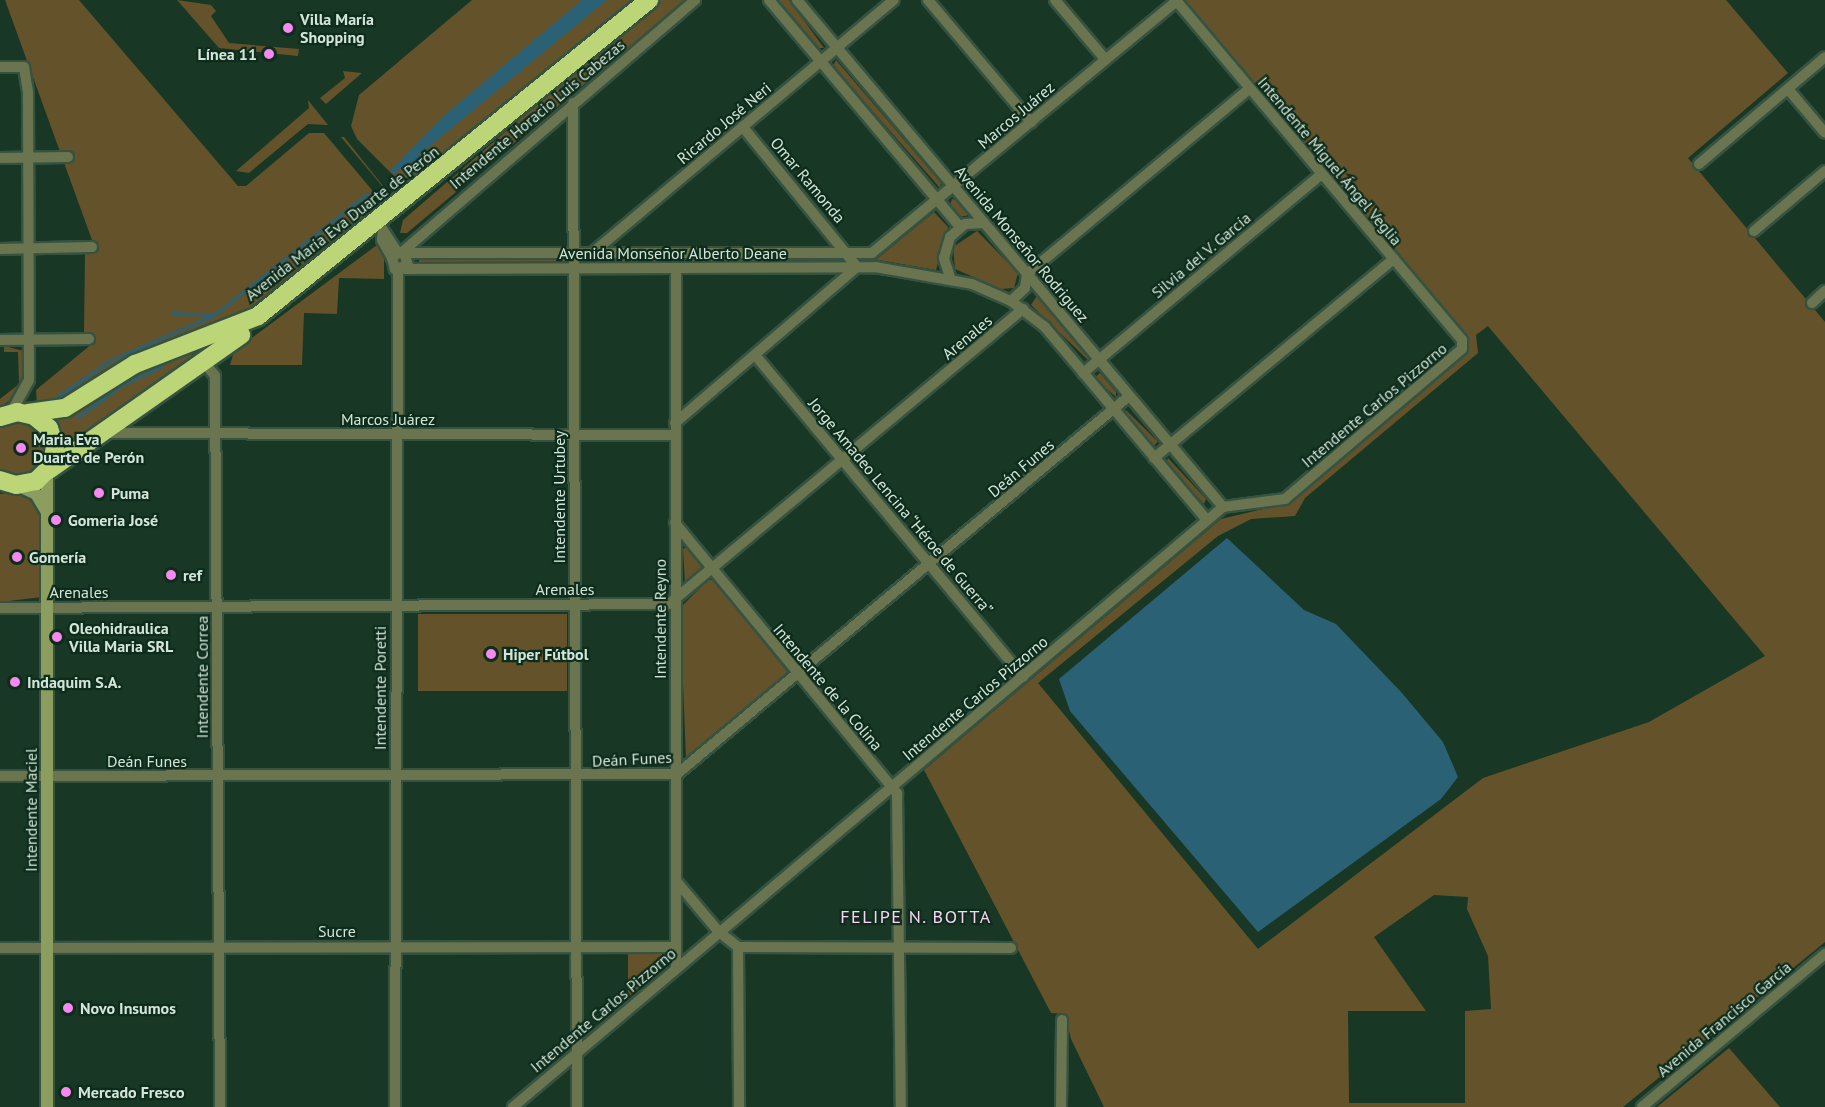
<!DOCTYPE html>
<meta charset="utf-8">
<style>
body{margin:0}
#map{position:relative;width:1825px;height:1107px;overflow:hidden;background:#183725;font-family:"PT Sans",sans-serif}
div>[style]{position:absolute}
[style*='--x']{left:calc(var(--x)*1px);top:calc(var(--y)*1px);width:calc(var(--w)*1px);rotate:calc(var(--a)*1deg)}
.green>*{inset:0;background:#64532a;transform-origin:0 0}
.water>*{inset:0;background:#2b6175}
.stream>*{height:3px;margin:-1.5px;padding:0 1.5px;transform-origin:1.5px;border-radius:1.5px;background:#2b6175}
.roads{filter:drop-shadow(2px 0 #365342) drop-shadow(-2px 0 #365342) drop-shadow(0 2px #365342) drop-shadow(0 -2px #365342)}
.street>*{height:10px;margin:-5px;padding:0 5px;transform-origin:5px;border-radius:5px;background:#6a7550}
.secondary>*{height:12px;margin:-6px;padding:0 6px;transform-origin:6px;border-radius:6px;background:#8c9d60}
.highway>*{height:18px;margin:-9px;padding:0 9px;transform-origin:9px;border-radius:9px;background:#bcd677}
.dots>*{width:16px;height:16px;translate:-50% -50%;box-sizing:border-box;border:3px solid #0d2c1b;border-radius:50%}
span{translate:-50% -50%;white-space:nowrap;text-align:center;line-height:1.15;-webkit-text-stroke:4.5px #0d2c1b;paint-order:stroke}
.poi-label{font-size:16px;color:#d3e5d9;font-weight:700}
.left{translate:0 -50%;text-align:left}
.right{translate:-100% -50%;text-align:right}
.street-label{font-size:16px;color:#d3e5d9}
.neighbourhood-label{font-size:18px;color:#f9d4f5;letter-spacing:1.5px}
</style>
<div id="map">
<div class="green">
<i style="clip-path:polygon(5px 0,79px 0,238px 186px,246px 186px,309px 133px,324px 133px,372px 190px,369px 220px,267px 305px,62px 403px,37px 405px,36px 390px,93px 343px,93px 336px,84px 336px,85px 252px,96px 251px)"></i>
<i style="clip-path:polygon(177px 0,211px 5px,216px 11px,211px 16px,229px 43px,299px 49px,298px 56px,219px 48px)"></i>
<i style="clip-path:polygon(472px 0,642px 0,417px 178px,396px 178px,357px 139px,351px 126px,359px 95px)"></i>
<i style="clip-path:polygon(658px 0,685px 0,407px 233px,400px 233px,403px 220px)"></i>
<i style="clip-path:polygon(778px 0,789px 0,824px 48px,819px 48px)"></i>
<i style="clip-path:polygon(evenodd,1180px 0,1726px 0,1788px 73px,1688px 158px,1825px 322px,1825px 942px,1623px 1107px,1104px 1107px,1071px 1039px,1065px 1014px,1051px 1013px,924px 770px,1221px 519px,1284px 504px,1468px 349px,1180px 0,1488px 326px,1765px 656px,1649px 722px,1483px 778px,1258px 949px,1038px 683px,1218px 536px,1251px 519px,1295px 516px,1305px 498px,1478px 353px,1476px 335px,1488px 326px,1180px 0,1434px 895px,1468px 897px,1467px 909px,1488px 956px,1491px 1009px,1465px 1011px,1465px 1103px,1349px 1103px,1348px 1011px,1426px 1011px,1374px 937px,1434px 895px)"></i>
<i style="clip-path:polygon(836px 60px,941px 183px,940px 188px,833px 66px)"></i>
<i style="clip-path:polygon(343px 71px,362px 73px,326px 104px,320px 98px,345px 78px)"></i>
<i style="clip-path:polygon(308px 100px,328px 125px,308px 124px,249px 173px,236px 171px,309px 108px)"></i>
<i style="clip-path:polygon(341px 137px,344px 137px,383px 186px,382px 186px)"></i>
<i style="clip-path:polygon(952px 199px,956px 200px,969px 215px,960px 217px,950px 205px)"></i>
<i style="clip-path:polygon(934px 212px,948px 227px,936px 270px,867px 258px,877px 259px)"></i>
<i style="clip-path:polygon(977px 231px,1018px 273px,1014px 288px,1001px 289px,955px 269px,953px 247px)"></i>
<i style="clip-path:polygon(377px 245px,384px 252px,384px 279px,339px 278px,337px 314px,304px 313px,302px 365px,230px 365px,234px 351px)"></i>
<i style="clip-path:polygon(665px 258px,666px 263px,597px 263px,601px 259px)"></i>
<i style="clip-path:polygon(687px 258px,842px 258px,844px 261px,686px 263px)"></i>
<i style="clip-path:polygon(419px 259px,567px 259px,569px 261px,419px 264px)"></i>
<i style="clip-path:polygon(1038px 294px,1089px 355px,1088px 360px,1031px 305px)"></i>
<i style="clip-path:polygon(4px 346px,24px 351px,25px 370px,13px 399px,0 406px,0 399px,19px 384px,18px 352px,4px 352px)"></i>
<i style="clip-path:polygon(189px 350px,194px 357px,66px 447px,50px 417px,123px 376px)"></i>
<i style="clip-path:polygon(1100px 373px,1116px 392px,1116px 397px,1094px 378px)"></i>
<i style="left:1126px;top:410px;width:45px;height:5px;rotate:45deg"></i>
<i style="clip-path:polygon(37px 421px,51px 452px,29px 478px,0 474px,0 422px)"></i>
<i style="clip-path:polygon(1168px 458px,1206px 499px,1204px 504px,1166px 464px)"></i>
<i style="clip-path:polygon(18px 492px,35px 501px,43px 520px,42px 597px,0 602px,0 494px)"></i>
<i style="clip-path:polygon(687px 547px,704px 569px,685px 584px,683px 549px)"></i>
<i style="clip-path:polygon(708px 580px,714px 580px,789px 674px,686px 759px,680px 608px)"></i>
<i style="left:567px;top:614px;width:77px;height:149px;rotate:90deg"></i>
<i style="clip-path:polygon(661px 952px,667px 964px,628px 997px,628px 953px)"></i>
<i style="clip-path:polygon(1729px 1048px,1780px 1107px,1657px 1107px)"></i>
</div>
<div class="water">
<i style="clip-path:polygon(582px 0,607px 0,419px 155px,426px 165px,422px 168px,413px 161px,394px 174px,390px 171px,447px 113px)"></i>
<i style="clip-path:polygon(1227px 538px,1304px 610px,1336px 624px,1402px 693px,1443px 742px,1458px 777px,1441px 799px,1258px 932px,1070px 711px,1059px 679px)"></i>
</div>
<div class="stream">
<i style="--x:172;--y:313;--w:42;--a:2.7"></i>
<i style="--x:51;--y:401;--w:70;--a:-34.6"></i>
<i style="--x:109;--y:361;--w:115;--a:-23.7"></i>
<i style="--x:214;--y:315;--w:196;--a:-38.4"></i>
<i style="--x:78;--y:417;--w:54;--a:-36"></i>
<i style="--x:122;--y:385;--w:44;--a:-25.4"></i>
</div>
<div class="roads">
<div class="street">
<i style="--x:769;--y:0;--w:297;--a:49.9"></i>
<i style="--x:797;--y:0;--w:662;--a:49.96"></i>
<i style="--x:928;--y:0;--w:160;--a:49.8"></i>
<i style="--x:1055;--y:0;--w:77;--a:49.7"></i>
<i style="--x:0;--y:67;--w:24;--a:0"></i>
<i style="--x:24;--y:67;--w:26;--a:81"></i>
<i style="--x:28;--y:93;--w:287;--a:89.8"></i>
<i style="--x:29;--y:380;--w:38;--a:119"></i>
<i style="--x:1788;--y:89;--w:57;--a:49.9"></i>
<i style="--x:573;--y:103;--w:1004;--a:89.77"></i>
<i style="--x:0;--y:158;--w:68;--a:-0.8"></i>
<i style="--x:1699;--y:164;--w:165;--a:-40.3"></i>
<i style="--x:383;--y:230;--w:10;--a:96"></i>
<i style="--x:382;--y:240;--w:21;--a:61"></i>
<i style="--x:383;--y:230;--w:27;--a:57"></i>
<i style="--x:1754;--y:231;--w:93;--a:-40.2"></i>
<i style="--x:0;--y:249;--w:92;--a:-1.2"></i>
<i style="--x:401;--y:253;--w:388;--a:-40.7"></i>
<i style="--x:404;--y:253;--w:13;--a:72"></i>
<i style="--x:408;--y:265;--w:14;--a:163"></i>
<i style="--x:395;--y:269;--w:11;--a:-105"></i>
<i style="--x:392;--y:258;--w:8;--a:-40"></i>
<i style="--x:398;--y:253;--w:474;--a:0"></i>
<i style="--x:872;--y:253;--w:396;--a:-39.6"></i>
<i style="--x:591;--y:254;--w:395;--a:-40"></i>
<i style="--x:404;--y:269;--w:471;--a:-0.2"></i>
<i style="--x:875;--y:267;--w:98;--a:9.9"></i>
<i style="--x:972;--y:284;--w:43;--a:23.6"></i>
<i style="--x:1011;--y:301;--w:43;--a:37.4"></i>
<i style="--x:1045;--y:327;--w:252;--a:50"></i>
<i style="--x:950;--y:277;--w:20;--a:-108"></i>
<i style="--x:944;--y:258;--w:22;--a:-74"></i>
<i style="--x:950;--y:237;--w:20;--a:-41"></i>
<i style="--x:965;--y:224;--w:19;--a:-3"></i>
<i style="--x:1011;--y:301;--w:19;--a:-43"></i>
<i style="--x:1025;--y:288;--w:14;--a:-82"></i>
<i style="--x:1027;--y:274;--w:290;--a:-39.8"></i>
<i style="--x:1812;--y:303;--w:18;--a:-43"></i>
<i style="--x:0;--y:340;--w:89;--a:-0.6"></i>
<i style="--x:755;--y:355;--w:419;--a:50.2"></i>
<i style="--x:203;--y:361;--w:19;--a:51"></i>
<i style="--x:215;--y:376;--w:731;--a:89.61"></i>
<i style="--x:1083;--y:373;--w:311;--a:-39.8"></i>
<i style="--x:675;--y:423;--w:240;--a:-40.6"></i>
<i style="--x:857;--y:267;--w:181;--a:-129.2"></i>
<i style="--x:102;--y:433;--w:573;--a:0.2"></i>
<i style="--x:1154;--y:458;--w:312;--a:-39.7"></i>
<i style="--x:675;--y:523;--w:350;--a:50.6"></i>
<i style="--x:897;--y:793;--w:314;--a:89.3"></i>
<i style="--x:0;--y:608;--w:669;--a:-0.34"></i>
<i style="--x:669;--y:604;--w:461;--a:-39.8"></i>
<i style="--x:0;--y:776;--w:677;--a:-0.17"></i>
<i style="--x:677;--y:774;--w:589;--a:-39.91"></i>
<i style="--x:677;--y:882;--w:65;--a:50"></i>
<i style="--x:719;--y:932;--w:24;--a:38"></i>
<i style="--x:738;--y:947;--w:273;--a:0.2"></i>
<i style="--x:738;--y:947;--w:160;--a:89.6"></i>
<i style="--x:0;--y:948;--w:673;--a:-0.09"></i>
<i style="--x:676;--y:968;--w:699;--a:-90"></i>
<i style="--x:395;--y:1107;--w:837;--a:-89.79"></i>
<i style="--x:513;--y:1107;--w:930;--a:-40.2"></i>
<i style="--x:1223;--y:507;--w:63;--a:-7.4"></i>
<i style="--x:1285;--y:499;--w:232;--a:-40.3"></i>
<i style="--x:1462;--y:349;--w:9;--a:-90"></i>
<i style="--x:1462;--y:340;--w:444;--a:-130.1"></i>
<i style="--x:1061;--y:1107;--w:87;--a:-89.3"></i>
<i style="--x:1642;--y:1107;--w:239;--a:-39.9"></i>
</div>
<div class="secondary">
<i style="--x:17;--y:485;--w:21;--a:25"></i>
<i style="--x:36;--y:494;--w:21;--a:59"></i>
<i style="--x:47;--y:1107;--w:635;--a:-90"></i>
</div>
<div class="highway">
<i style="--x:28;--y:413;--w:37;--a:-8"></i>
<i style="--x:65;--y:408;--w:83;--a:-32.2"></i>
<i style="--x:135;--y:364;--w:132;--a:-21.3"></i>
<i style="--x:258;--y:316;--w:503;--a:-38.94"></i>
<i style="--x:0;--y:417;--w:18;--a:-16"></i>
<i style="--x:17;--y:412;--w:17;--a:13"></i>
<i style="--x:34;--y:416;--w:19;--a:39"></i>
<i style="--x:49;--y:428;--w:19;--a:72"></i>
<i style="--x:55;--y:446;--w:19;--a:99"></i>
<i style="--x:52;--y:465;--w:23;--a:135"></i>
<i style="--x:36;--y:481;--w:20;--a:169"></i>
<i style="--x:16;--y:485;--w:17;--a:-163"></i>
<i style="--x:49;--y:470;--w:235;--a:-35.1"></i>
</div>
</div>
<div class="dots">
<i style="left:288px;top:28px;background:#f589ef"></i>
<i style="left:269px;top:54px;background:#f589ef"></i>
<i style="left:21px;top:448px;background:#f589ef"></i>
<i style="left:99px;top:493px;background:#f589ef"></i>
<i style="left:56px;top:520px;background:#f589ef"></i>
<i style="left:17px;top:557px;background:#f589ef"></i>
<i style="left:171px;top:575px;background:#f589ef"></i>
<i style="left:57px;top:637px;background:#f589ef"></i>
<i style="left:491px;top:654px;background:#f589ef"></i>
<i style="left:15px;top:682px;background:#f589ef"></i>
<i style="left:68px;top:1008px;background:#f589ef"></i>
<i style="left:66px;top:1092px;background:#f589ef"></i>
</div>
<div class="poi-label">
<span class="left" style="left:300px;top:28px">Villa María<br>Shopping</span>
<span class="right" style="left:257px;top:54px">Línea 11</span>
<span class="left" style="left:33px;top:448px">Maria Eva<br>Duarte de Perón</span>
<span class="left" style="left:111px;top:493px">Puma</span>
<span class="left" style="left:68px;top:520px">Gomeria José</span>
<span class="left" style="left:29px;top:557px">Gomería</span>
<span class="left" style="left:183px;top:575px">ref</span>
<span class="left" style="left:69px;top:637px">Oleohidraulica<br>Villa Maria SRL</span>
<span class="left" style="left:503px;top:654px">Hiper Fútbol</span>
<span class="left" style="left:27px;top:682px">Indaquim S.A.</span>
<span class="left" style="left:80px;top:1008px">Novo Insumos</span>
<span class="left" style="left:78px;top:1092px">Mercado Fresco</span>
</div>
<div class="street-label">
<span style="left:537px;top:114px;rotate:-40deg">Intendente Horacio Luis Cabezas</span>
<span style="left:1016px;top:115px;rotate:-40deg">Marcos Juárez</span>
<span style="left:724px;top:123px;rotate:-40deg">Ricardo José Neri</span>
<span style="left:1330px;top:161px;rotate:50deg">Intendente Miguel Ángel Veglia</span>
<span style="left:808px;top:180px;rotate:50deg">Omar Ramonda</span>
<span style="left:342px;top:223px;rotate:-38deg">Avenida María Eva Duarte de Perón</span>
<span style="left:1022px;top:244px;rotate:50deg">Avenida Monseñor Rodriguez</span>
<span style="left:673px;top:253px">Avenida Monseñor Alberto Deane</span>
<span style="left:1201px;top:255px;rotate:-40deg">Silvia del V. García</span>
<span style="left:967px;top:337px;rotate:-40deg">Arenales</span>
<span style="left:1374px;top:405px;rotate:-40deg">Intendente Carlos Pizzorno</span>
<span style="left:388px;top:419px">Marcos Juárez</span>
<span style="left:1021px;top:468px;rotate:-40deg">Deán Funes</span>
<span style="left:559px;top:497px;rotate:-90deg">Intendente Urtubey</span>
<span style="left:901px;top:506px;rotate:50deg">Jorge Amadeo Lencina “Héroe de Guerra”</span>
<span style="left:565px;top:589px">Arenales</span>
<span style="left:79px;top:592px">Arenales</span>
<span style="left:660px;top:619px;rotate:-90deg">Intendente Reyno</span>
<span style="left:202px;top:677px;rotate:-90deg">Intendente Correa</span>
<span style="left:828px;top:687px;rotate:50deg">Intendente de la Colina</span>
<span style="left:380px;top:688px;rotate:-90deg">Intendente Poretti</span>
<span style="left:975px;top:698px;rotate:-40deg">Intendente Carlos Pizzorno</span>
<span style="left:632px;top:759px;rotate:-3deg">Deán Funes</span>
<span style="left:147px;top:761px">Deán Funes</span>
<span style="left:31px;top:810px;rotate:-90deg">Intendente Maciel</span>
<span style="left:337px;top:931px">Sucre</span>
<span style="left:603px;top:1010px;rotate:-40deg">Intendente Carlos Pizzorno</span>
<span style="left:1724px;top:1019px;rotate:-40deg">Avenida Francisco García</span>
</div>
<div class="neighbourhood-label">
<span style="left:916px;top:917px">FELIPE N. BOTTA</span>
</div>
</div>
